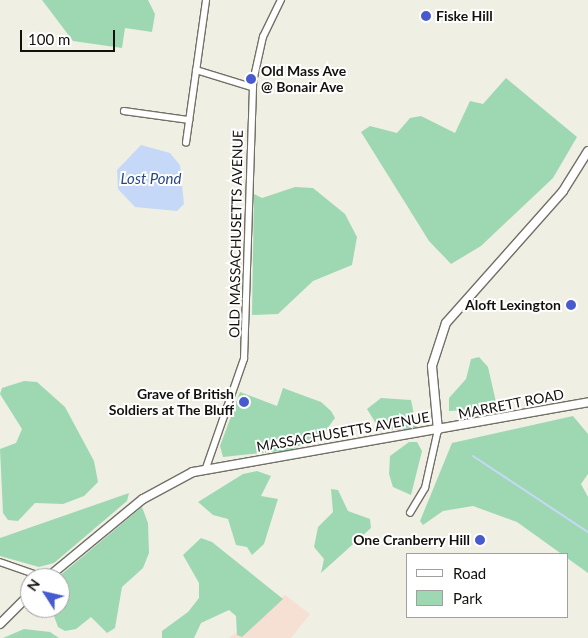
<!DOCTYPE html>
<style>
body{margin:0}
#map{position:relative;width:588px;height:638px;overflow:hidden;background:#f0efe3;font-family:Lato,sans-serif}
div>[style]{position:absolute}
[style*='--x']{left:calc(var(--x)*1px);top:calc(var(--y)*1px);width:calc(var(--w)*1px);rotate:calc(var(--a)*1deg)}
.education>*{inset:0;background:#f6dfd3}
.green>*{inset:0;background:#9ed8b3}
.water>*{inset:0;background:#c5d8f7}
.stream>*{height:2px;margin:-1px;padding:0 1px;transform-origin:1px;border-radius:1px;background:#c5d8f7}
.roads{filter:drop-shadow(1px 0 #727066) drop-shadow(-1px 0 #727066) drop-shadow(0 1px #727066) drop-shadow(0 -1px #727066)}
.street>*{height:5.5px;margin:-2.75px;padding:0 2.75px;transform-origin:2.75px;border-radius:2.75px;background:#fff}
.secondary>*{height:8px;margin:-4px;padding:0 4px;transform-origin:4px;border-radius:4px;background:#fff}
.dots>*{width:14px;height:14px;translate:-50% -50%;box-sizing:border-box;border:2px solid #fff;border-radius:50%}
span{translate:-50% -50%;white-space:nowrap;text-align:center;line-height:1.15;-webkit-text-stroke:4px #fff;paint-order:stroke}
.poi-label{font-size:14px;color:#13120e;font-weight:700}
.left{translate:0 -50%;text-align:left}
.right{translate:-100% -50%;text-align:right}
.street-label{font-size:14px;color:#13120e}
.water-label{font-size:15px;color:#274886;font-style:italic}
.legend{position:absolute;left:406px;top:553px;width:162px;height:65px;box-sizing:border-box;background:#fff;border:1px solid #a1a09f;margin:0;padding:6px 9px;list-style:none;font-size:15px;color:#13120e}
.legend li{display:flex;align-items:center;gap:10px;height:25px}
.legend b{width:25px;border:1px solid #a1a09f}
.north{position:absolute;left:20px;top:568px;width:50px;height:50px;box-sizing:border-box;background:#fff;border:1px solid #a1a09f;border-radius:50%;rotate:305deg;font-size:14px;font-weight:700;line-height:20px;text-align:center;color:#13120e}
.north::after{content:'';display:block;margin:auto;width:18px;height:22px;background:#475bcf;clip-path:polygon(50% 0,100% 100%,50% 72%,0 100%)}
.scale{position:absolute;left:20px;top:30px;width:95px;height:22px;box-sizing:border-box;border:2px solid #13120e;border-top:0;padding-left:6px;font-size:15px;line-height:18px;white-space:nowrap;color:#13120e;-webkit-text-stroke:4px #fff;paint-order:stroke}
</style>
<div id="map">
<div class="education">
<i style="clip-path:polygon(285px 595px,310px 614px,291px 638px,229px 638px)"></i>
</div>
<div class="green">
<i style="clip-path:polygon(42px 0,148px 0,155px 14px,152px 32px,125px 28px,122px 48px,73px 41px)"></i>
<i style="clip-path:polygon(506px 78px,577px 137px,553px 178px,481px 246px,451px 264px,429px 241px,361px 132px,370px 126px,397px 133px,410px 118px,421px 116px,455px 133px,470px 101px,483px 104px)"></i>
<i style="clip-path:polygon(295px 187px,313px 188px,345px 214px,357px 237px,352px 265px,313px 281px,278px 314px,252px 315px,254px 194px,262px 198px)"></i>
<i style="clip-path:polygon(479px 357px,488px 367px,496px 402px,483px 409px,449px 411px,449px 398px,466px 379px,471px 359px)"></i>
<i style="clip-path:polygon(24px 381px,37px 382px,65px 407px,94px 461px,98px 482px,84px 496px,63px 504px,35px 503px,18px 521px,8px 520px,3px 513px,0 449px,16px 443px,22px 429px,0 394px,2px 388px)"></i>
<i style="clip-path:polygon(283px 388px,321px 402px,331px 411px,335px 418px,324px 433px,291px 450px,223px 457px,220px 446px,240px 392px,277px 406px)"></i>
<i style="clip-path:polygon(381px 398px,411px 400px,417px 429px,380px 430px,367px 409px)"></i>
<i style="clip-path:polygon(573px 416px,588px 434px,588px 474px,581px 484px,588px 497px,588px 573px,517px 522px,473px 506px,443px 511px,423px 525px,420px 521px,452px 443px)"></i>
<i style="clip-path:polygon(409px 442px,417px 442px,422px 451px,411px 495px,393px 487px,389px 474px,390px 456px)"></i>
<i style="clip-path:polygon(257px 471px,271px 476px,261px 496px,278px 499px,264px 544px,252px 555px,247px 547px,236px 545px,228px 519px,213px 515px,198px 502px,243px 474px)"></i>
<i style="clip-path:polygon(331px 489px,338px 490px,348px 511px,370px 519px,371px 528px,321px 573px,324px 559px,314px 547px,318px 527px,333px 512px)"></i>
<i style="clip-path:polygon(129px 493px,127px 501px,54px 563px,39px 567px,0 556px,0 538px)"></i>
<i style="clip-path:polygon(142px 507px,148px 523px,149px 553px,143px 568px,122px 587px,115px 628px,107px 633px,91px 617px,76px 629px,65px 631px,58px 627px,51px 608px,60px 608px,57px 578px)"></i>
<i style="clip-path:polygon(201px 538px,212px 542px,283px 599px,242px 637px,237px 635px,236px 616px,229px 610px,201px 623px,194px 638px,162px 638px,162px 631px,188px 612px,199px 598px,199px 583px,183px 555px)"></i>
<i style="clip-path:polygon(24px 629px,50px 632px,59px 638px,3px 638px)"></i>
</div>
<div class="water">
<i style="clip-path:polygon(141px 145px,170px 153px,180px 165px,184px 204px,177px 211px,135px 207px,118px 189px,117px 170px)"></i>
</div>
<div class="stream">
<i style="--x:473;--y:456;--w:138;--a:33.5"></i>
</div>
<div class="roads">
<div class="street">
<i style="--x:196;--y:70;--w:59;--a:16.9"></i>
<i style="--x:124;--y:111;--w:66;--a:7.9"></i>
<i style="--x:186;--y:143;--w:144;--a:-82"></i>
<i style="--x:206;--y:468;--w:115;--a:-70.8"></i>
<i style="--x:244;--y:359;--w:277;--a:-88.1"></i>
<i style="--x:253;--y:82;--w:46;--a:-77.5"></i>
<i style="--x:263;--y:37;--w:41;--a:-64.1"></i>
<i style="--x:410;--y:513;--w:29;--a:-59"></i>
<i style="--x:425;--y:488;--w:59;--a:-77.4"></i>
<i style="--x:0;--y:562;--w:49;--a:19.2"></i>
</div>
<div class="secondary">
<i style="--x:438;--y:430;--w:64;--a:-95.4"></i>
<i style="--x:432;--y:366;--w:45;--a:-72"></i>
<i style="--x:446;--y:323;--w:176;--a:-48.4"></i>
<i style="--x:563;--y:191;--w:47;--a:-58"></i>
<i style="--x:47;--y:578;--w:124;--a:-39.5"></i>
<i style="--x:143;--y:499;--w:57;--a:-28.4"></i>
<i style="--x:193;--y:472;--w:401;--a:-10"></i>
<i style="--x:0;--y:624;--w:42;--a:-45"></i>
</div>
</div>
<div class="dots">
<i style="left:426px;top:16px;background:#475bcf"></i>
<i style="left:251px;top:79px;background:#475bcf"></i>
<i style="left:571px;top:305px;background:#475bcf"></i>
<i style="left:244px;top:402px;background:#475bcf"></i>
<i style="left:480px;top:540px;background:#475bcf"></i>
</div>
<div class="poi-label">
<span class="left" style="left:436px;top:16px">Fiske Hill</span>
<span class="left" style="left:261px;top:79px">Old Mass Ave<br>@ Bonair Ave</span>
<span class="right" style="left:561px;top:305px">Aloft Lexington</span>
<span class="right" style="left:234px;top:402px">Grave of British<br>Soldiers at The Bluff</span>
<span class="right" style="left:470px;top:540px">One Cranberry Hill</span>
</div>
<div class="street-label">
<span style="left:236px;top:234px;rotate:-89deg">OLD MASSACHUSETTS AVENUE</span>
<span style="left:511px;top:404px;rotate:-11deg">MARRETT ROAD</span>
<span style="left:343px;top:432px;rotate:-10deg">MASSACHUSETTS AVENUE</span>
</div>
<div class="water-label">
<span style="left:151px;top:179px">Lost Pond</span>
</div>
<ul class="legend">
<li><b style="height:6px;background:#fff"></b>Road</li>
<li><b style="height:14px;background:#9ed8b3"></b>Park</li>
</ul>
<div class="north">N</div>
<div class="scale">100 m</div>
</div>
